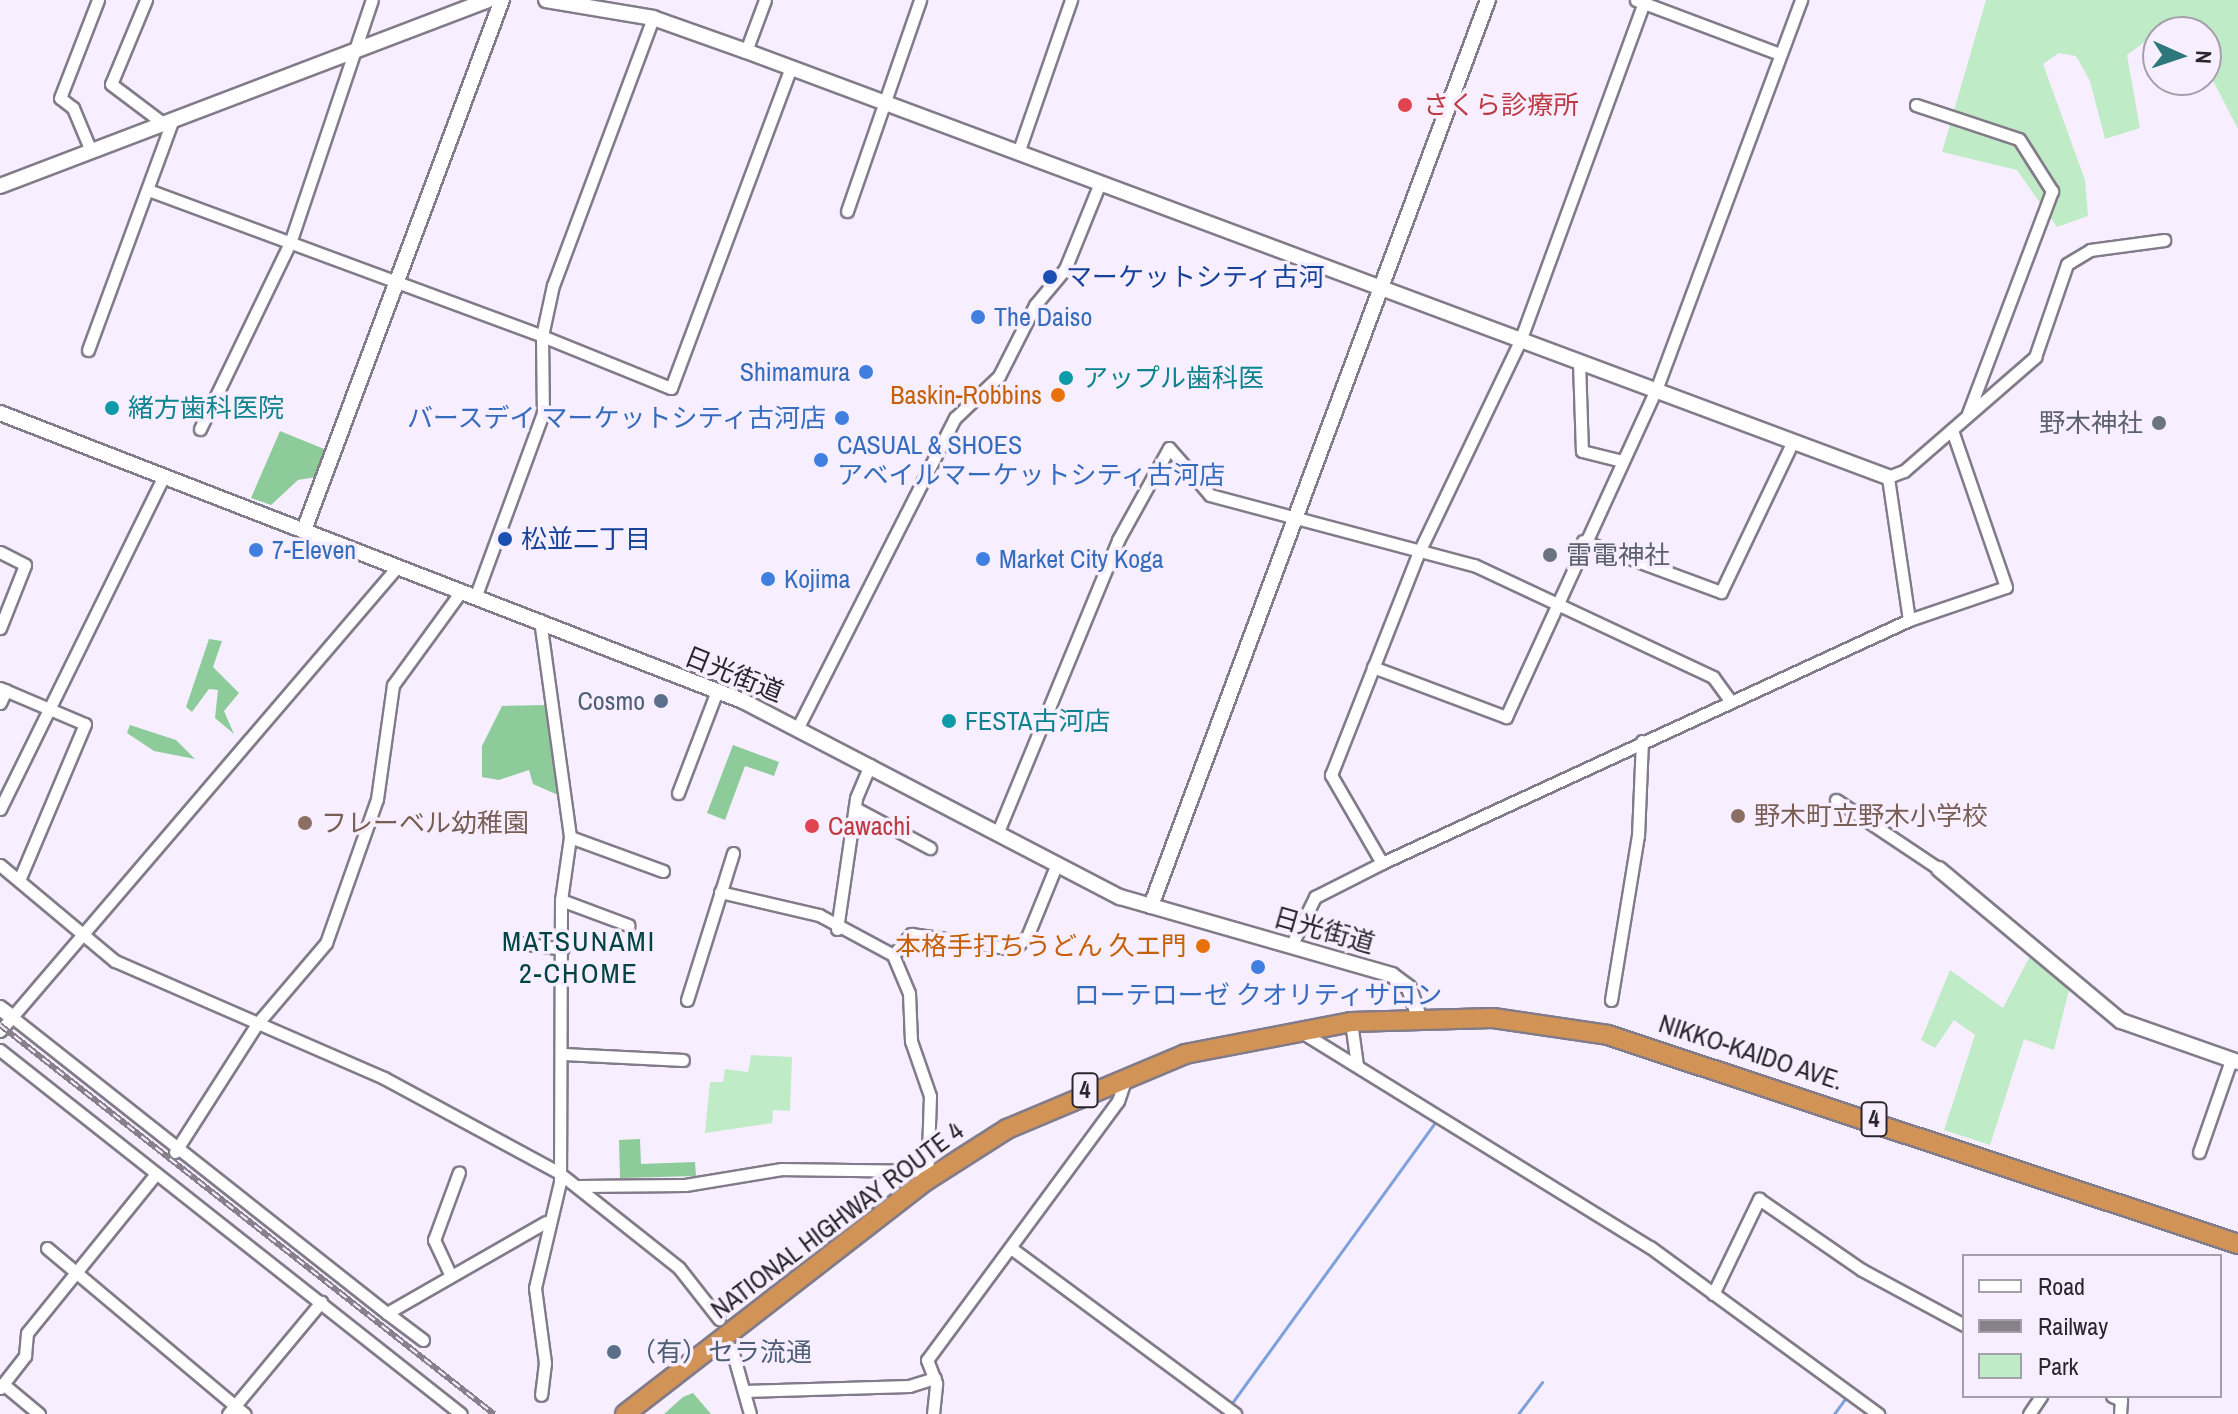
<!DOCTYPE html>
<meta charset="utf-8">
<style>
body{margin:0}
#map{position:relative;width:2238px;height:1414px;overflow:hidden;background:#f7efff;font-family:"Archivo Narrow","Noto Sans JP",sans-serif}
div>[style]{position:absolute}
[style*='--x']{left:calc(var(--x)*1px);top:calc(var(--y)*1px);width:calc(var(--w)*1px);rotate:calc(var(--a)*1deg)}
.green>*{inset:0;background:#bfebc7}
.forest>*{inset:0;background:#8dcb9a}
.stream>*{height:3px;margin:-1.5px;padding:0 1.5px;transform-origin:1.5px;border-radius:1.5px;background:#7ea1dc}
.roads{filter:drop-shadow(2px 0 #827b89) drop-shadow(-2px 0 #827b89) drop-shadow(0 2px #827b89) drop-shadow(0 -2px #827b89)}
.minor>*{height:11px;margin:-5.5px;padding:0 5.5px;transform-origin:5.5px;border-radius:5.5px;background:#fff}
.tertiary>*{height:14px;margin:-7px;padding:0 7px;transform-origin:7px;border-radius:7px;background:#fff}
.secondary>*{height:14px;margin:-7px;padding:0 7px;transform-origin:7px;border-radius:7px;background:#fff}
.trunk>*{height:18px;margin:-9px;padding:0 9px;transform-origin:9px;border-radius:9px;background:#d29357}
.rail>*{height:6px;margin-top:-3px;transform-origin:0;background:repeating-linear-gradient(90deg,#f7efff 0 9px,#86818b 0 18px);box-sizing:border-box;border-block:2px solid #86818b}
.dots>*{width:22px;height:22px;translate:-50% -50%;box-sizing:border-box;border:4px solid #f7efff;border-radius:50%}
span{translate:-50% -50%;white-space:nowrap;text-align:center;line-height:1.15;-webkit-text-stroke:7px #f7efff;paint-order:stroke}
.shield-label span{padding:2px 6px;background:#f7efff;border:2px solid;border-radius:6px;-webkit-text-stroke-width:0}
.shield-label{font-size:24px;color:#2a272c;font-weight:700}
.health-label{font-size:26px;color:#be3a42}
.left{translate:0 -50%;text-align:left}
.transit-label{font-size:26px;color:#164399}
.shop-label{font-size:26px;color:#366cbe}
.right{translate:-100% -50%;text-align:right}
.culture-label{font-size:26px;color:#0d838f}
.food-label{font-size:26px;color:#c56008}
.worship-label{font-size:26px;color:#5b616d}
.street-label{font-size:26px;color:#2a272c}
.service-label{font-size:26px;color:#4e5e75}
.education-label{font-size:26px;color:#785e54}
.neighbourhood-label{font-size:28px;color:#004345;letter-spacing:2px}
.legend{position:absolute;left:1962px;top:1254px;width:260px;height:144px;box-sizing:border-box;background:#f7efff;border:2px solid #a59fab;margin:0;padding:10px 14px;list-style:none;font-size:24px;color:#2a272c}
.legend li{display:flex;align-items:center;gap:16px;height:40px}
.legend b{width:40px;border:2px solid #a59fab}
.north{position:absolute;left:2142px;top:16px;width:80px;height:80px;box-sizing:border-box;background:#f7efff;border:2px solid #a59fab;border-radius:50%;rotate:93deg;font-size:22px;font-weight:700;line-height:32px;text-align:center;color:#2a272c}
.north::after{content:'';display:block;margin:auto;width:28px;height:36px;background:#2e787b;clip-path:polygon(50% 0,100% 100%,50% 72%,0 100%)}
</style>
<div id="map">
<div class="green">
<i style="clip-path:polygon(1986px 0,2238px 0,2238px 129px,2206px 67px,2206px 32px,2158px 32px,2127px 55px,2140px 128px,2105px 139px,2090px 81px,2076px 56px,2059px 53px,2043px 64px,2085px 180px,2088px 216px,2057px 227px,2017px 170px,1942px 152px)"></i>
<i style="clip-path:polygon(2030px 956px,2069px 990px,2054px 1050px,2024px 1039px,1990px 1145px,1944px 1130px,1975px 1035px,1954px 1020px,1935px 1048px,1921px 1040px,1950px 970px,2003px 1008px)"></i>
<i style="clip-path:polygon(751px 1055px,792px 1057px,790px 1111px,773px 1110px,772px 1123px,705px 1133px,710px 1082px,723px 1082px,725px 1069px,748px 1072px)"></i>
</div>
<div class="forest">
<i style="clip-path:polygon(280px 431px,329px 451px,316px 477px,298px 480px,271px 505px,251px 498px)"></i>
<i style="clip-path:polygon(209px 639px,222px 641px,213px 667px,239px 693px,224px 711px,234px 734px,215px 718px,218px 690px,209px 689px,192px 712px,186px 707px)"></i>
<i style="clip-path:polygon(548px 705px,558px 795px,533px 784px,529px 770px,499px 780px,482px 777px,482px 746px,502px 706px)"></i>
<i style="clip-path:polygon(130px 725px,176px 740px,195px 759px,154px 751px,127px 733px)"></i>
<i style="clip-path:polygon(733px 745px,779px 762px,774px 776px,745px 766px,725px 820px,707px 813px)"></i>
<i style="clip-path:polygon(640px 1139px,641px 1164px,695px 1162px,696px 1176px,620px 1178px,619px 1140px)"></i>
<i style="clip-path:polygon(693px 1393px,711px 1414px,664px 1414px,683px 1397px)"></i>
</div>
<div class="stream">
<i style="--x:1224;--y:1414;--w:359;--a:-54.1"></i>
<i style="--x:1518;--y:1414;--w:40;--a:-53"></i>
<i style="--x:1834;--y:1414;--w:19;--a:-54"></i>
</div>
<div class="roads">
<div class="minor">
<i style="--x:146;--y:0;--w:91;--a:112.6"></i>
<i style="--x:111;--y:84;--w:65;--a:36.9"></i>
<i style="--x:1636;--y:0;--w:154;--a:20.6"></i>
<i style="--x:653;--y:18;--w:285;--a:110.5"></i>
<i style="--x:553;--y:285;--w:52;--a:102.2"></i>
<i style="--x:542;--y:336;--w:139;--a:22"></i>
<i style="--x:671;--y:388;--w:343;--a:-69.5"></i>
<i style="--x:746;--y:51;--w:54;--a:-69.6"></i>
<i style="--x:1916;--y:105;--w:108;--a:18.3"></i>
<i style="--x:2019;--y:139;--w:62;--a:57.6"></i>
<i style="--x:2052;--y:191;--w:237;--a:110.7"></i>
<i style="--x:91;--y:151;--w:47;--a:-112.7"></i>
<i style="--x:73;--y:108;--w:16;--a:-142"></i>
<i style="--x:60;--y:98;--w:105;--a:-68.8"></i>
<i style="--x:1018;--y:153;--w:162;--a:-70.9"></i>
<i style="--x:151;--y:191;--w:417;--a:20.3"></i>
<i style="--x:542;--y:336;--w:77;--a:89.3"></i>
<i style="--x:543;--y:413;--w:194;--a:110.2"></i>
<i style="--x:847;--y:211;--w:223;--a:-70.9"></i>
<i style="--x:88;--y:350;--w:246;--a:-69.8"></i>
<i style="--x:1579;--y:362;--w:89;--a:88.1"></i>
<i style="--x:1582;--y:451;--w:41;--a:14"></i>
<i style="--x:200;--y:429;--w:207;--a:-64.2"></i>
<i style="--x:290;--y:243;--w:256;--a:-71.4"></i>
<i style="--x:1583;--y:541;--w:147;--a:20.3"></i>
<i style="--x:1721;--y:592;--w:167;--a:-64.5"></i>
<i style="--x:0;--y:552;--w:28;--a:27"></i>
<i style="--x:25;--y:565;--w:68;--a:111.6"></i>
<i style="--x:540;--y:620;--w:219;--a:82.1"></i>
<i style="--x:570;--y:837;--w:64;--a:98.1"></i>
<i style="--x:561;--y:900;--w:282;--a:90.2"></i>
<i style="--x:560;--y:1182;--w:109;--a:103.3"></i>
<i style="--x:535;--y:1288;--w:76;--a:82.4"></i>
<i style="--x:545;--y:1363;--w:32;--a:97"></i>
<i style="--x:1909;--y:620;--w:145;--a:-98.4"></i>
<i style="--x:1888;--y:477;--w:17;--a:-21"></i>
<i style="--x:1904;--y:471;--w:174;--a:-41"></i>
<i style="--x:2035;--y:357;--w:98;--a:-71"></i>
<i style="--x:2067;--y:264;--w:27;--a:-31"></i>
<i style="--x:2090;--y:250;--w:75;--a:-7.7"></i>
<i style="--x:1373;--y:667;--w:142;--a:20.6"></i>
<i style="--x:1506;--y:717;--w:360;--a:-65.4"></i>
<i style="--x:1656;--y:390;--w:416;--a:-69.6"></i>
<i style="--x:0;--y:688;--w:92;--a:23"></i>
<i style="--x:85;--y:724;--w:167;--a:112.9"></i>
<i style="--x:0;--y:703;--w:14;--a:-65"></i>
<i style="--x:798;--y:727;--w:347;--a:-63.1"></i>
<i style="--x:955;--y:418;--w:61;--a:-43.7"></i>
<i style="--x:999;--y:376;--w:80;--a:-63.1"></i>
<i style="--x:1035;--y:305;--w:47;--a:-50.2"></i>
<i style="--x:1065;--y:269;--w:93;--a:-67.9"></i>
<i style="--x:678;--y:793;--w:109;--a:-69.1"></i>
<i style="--x:1836;--y:800;--w:124;--a:33.8"></i>
<i style="--x:855;--y:808;--w:85;--a:28.1"></i>
<i style="--x:0;--y:809;--w:371;--a:-63.8"></i>
<i style="--x:997;--y:834;--w:318;--a:-67.6"></i>
<i style="--x:1118;--y:540;--w:105;--a:-61"></i>
<i style="--x:1169;--y:448;--w:62;--a:48.9"></i>
<i style="--x:1210;--y:495;--w:273;--a:14.9"></i>
<i style="--x:1474;--y:565;--w:264;--a:25.1"></i>
<i style="--x:1713;--y:677;--w:31;--a:54"></i>
<i style="--x:570;--y:837;--w:99;--a:20.1"></i>
<i style="--x:1382;--y:863;--w:102;--a:-120.1"></i>
<i style="--x:1331;--y:775;--w:238;--a:-68.5"></i>
<i style="--x:1418;--y:554;--w:236;--a:-64.4"></i>
<i style="--x:1520;--y:341;--w:363;--a:-69.9"></i>
<i style="--x:0;--y:865;--w:150;--a:39.9"></i>
<i style="--x:115;--y:961;--w:293;--a:23.5"></i>
<i style="--x:384;--y:1078;--w:198;--a:28.4"></i>
<i style="--x:558;--y:1172;--w:154;--a:38.4"></i>
<i style="--x:679;--y:1268;--w:65;--a:51.9"></i>
<i style="--x:720;--y:892;--w:102;--a:13.1"></i>
<i style="--x:819;--y:915;--w:84;--a:28.4"></i>
<i style="--x:893;--y:955;--w:41;--a:67.2"></i>
<i style="--x:909;--y:993;--w:48;--a:87.6"></i>
<i style="--x:911;--y:1041;--w:58;--a:70.9"></i>
<i style="--x:930;--y:1096;--w:84;--a:92"></i>
<i style="--x:561;--y:900;--w:72;--a:20.5"></i>
<i style="--x:837;--y:929;--w:132;--a:-81.7"></i>
<i style="--x:856;--y:798;--w:36;--a:-67"></i>
<i style="--x:514;--y:942;--w:49;--a:8.1"></i>
<i style="--x:1291;--y:946;--w:55;--a:-63.9"></i>
<i style="--x:1315;--y:897;--w:75;--a:-26.9"></i>
<i style="--x:1382;--y:863;--w:580;--a:-24.75"></i>
<i style="--x:1909;--y:620;--w:102;--a:-18.8"></i>
<i style="--x:2006;--y:587;--w:166;--a:-109"></i>
<i style="--x:893;--y:955;--w:28;--a:-49"></i>
<i style="--x:911;--y:934;--w:104;--a:8.3"></i>
<i style="--x:1014;--y:949;--w:18;--a:-43"></i>
<i style="--x:1027;--y:937;--w:77;--a:-67.8"></i>
<i style="--x:687;--y:1000;--w:154;--a:-72.6"></i>
<i style="--x:1611;--y:1000;--w:166;--a:-80.7"></i>
<i style="--x:1638;--y:836;--w:95;--a:-87.6"></i>
<i style="--x:12;--y:1017;--w:478;--a:38.3"></i>
<i style="--x:387;--y:1313;--w:183;--a:-29.8"></i>
<i style="--x:1351;--y:1022;--w:43;--a:82.1"></i>
<i style="--x:0;--y:1031;--w:612;--a:-49.44"></i>
<i style="--x:1303;--y:1033;--w:408;--a:31.7"></i>
<i style="--x:1650;--y:1247;--w:283;--a:36.2"></i>
<i style="--x:0;--y:1050;--w:587;--a:38.29"></i>
<i style="--x:564;--y:1054;--w:119;--a:2.9"></i>
<i style="--x:175;--y:1152;--w:152;--a:-57.4"></i>
<i style="--x:257;--y:1024;--w:106;--a:-49.6"></i>
<i style="--x:326;--y:943;--w:153;--a:-70.5"></i>
<i style="--x:377;--y:799;--w:115;--a:-82"></i>
<i style="--x:393;--y:685;--w:117;--a:-54"></i>
<i style="--x:2199;--y:1152;--w:97;--a:-70.8"></i>
<i style="--x:579;--y:1186;--w:106;--a:-0.5"></i>
<i style="--x:685;--y:1185;--w:98;--a:-9.4"></i>
<i style="--x:782;--y:1169;--w:140;--a:0.8"></i>
<i style="--x:47;--y:1248;--w:258;--a:40"></i>
<i style="--x:1011;--y:1248;--w:279;--a:36.5"></i>
<i style="--x:450;--y:1274;--w:38;--a:-115"></i>
<i style="--x:434;--y:1240;--w:72;--a:-69.8"></i>
<i style="--x:1713;--y:1294;--w:106;--a:-64.2"></i>
<i style="--x:1759;--y:1199;--w:125;--a:34.6"></i>
<i style="--x:1862;--y:1270;--w:116;--a:28.3"></i>
<i style="--x:387;--y:1313;--w:45;--a:36.9"></i>
<i style="--x:732;--y:1350;--w:66;--a:74.3"></i>
<i style="--x:3;--y:1384;--w:47;--a:39.8"></i>
<i style="--x:0;--y:1388;--w:41;--a:-52"></i>
<i style="--x:25;--y:1356;--w:23;--a:-85"></i>
<i style="--x:27;--y:1333;--w:203;--a:-51"></i>
<i style="--x:744;--y:1391;--w:165;--a:-1.7"></i>
<i style="--x:909;--y:1386;--w:27;--a:-17"></i>
<i style="--x:2112;--y:1396;--w:10;--a:24"></i>
<i style="--x:2121;--y:1400;--w:14;--a:94"></i>
<i style="--x:228;--y:1414;--w:146;--a:-50.3"></i>
<i style="--x:933;--y:1414;--w:31;--a:-84"></i>
<i style="--x:936;--y:1383;--w:25;--a:-111"></i>
<i style="--x:927;--y:1360;--w:322;--a:-53.6"></i>
<i style="--x:1118;--y:1101;--w:24;--a:-71"></i>
<i style="--x:2029;--y:1414;--w:22;--a:-56"></i>
</div>
<div class="tertiary">
<i style="--x:546;--y:0;--w:109;--a:9.5"></i>
<i style="--x:653;--y:18;--w:99;--a:19.5"></i>
<i style="--x:746;--y:51;--w:1219;--a:20.46"></i>
<i style="--x:0;--y:186;--w:522;--a:-20.86"></i>
<i style="--x:304;--y:530;--w:566;--a:-69.52"></i>
<i style="--x:1939;--y:869;--w:237;--a:39.9"></i>
<i style="--x:2121;--y:1021;--w:124;--a:19.3"></i>
<i style="--x:1151;--y:906;--w:967;--a:-69.6"></i>
<i style="--x:0;--y:1008;--w:15;--a:37"></i>
</div>
<div class="secondary">
<i style="--x:0;--y:413;--w:797;--a:21.19"></i>
<i style="--x:743;--y:701;--w:425;--a:27.5"></i>
<i style="--x:1120;--y:897;--w:283;--a:16"></i>
<i style="--x:1392;--y:975;--w:21;--a:37"></i>
<i style="--x:1409;--y:988;--w:31;--a:71"></i>
</div>
<div class="trunk">
<i style="--x:625;--y:1414;--w:382;--a:-37.8"></i>
<i style="--x:927;--y:1180;--w:95;--a:-32.5"></i>
<i style="--x:1007;--y:1129;--w:193;--a:-22.8"></i>
<i style="--x:1185;--y:1054;--w:169;--a:-10.9"></i>
<i style="--x:1351;--y:1022;--w:142;--a:-1.6"></i>
<i style="--x:1493;--y:1018;--w:116;--a:8.4"></i>
<i style="--x:1608;--y:1035;--w:664;--a:18.35"></i>
</div>
</div>
<div class="rail">
<i style="--x:0;--y:1025;--w:629;--a:38.22"></i>
</div>
<div class="dots">
<i style="left:1405px;top:105px;background:#e0444e"></i>
<i style="left:1050px;top:277px;background:#1a4fb4"></i>
<i style="left:978px;top:317px;background:#3f7fe0"></i>
<i style="left:866px;top:372px;background:#3f7fe0"></i>
<i style="left:1066px;top:378px;background:#0f9aa8"></i>
<i style="left:1058px;top:395px;background:#e8710a"></i>
<i style="left:112px;top:408px;background:#0f9aa8"></i>
<i style="left:842px;top:418px;background:#3f7fe0"></i>
<i style="left:2159px;top:423px;background:#6b7280"></i>
<i style="left:821px;top:460px;background:#3f7fe0"></i>
<i style="left:505px;top:539px;background:#1a4fb4"></i>
<i style="left:256px;top:550px;background:#3f7fe0"></i>
<i style="left:1550px;top:555px;background:#6b7280"></i>
<i style="left:983px;top:559px;background:#3f7fe0"></i>
<i style="left:768px;top:579px;background:#3f7fe0"></i>
<i style="left:661px;top:701px;background:#5c6f8a"></i>
<i style="left:949px;top:721px;background:#0f9aa8"></i>
<i style="left:1738px;top:816px;background:#8d6e63"></i>
<i style="left:305px;top:823px;background:#8d6e63"></i>
<i style="left:812px;top:826px;background:#e0444e"></i>
<i style="left:1203px;top:946px;background:#e8710a"></i>
<i style="left:1258px;top:967px;background:#3f7fe0"></i>
<i style="left:614px;top:1352px;background:#5c6f8a"></i>
</div>
<div class="shield-label">
<span style="left:1085px;top:1090px">4</span>
<span style="left:1874px;top:1119px">4</span>
</div>
<div class="health-label">
<span class="left" style="left:1423px;top:105px">さくら診療所</span>
<span class="left" style="left:828px;top:826px">Cawachi</span>
</div>
<div class="transit-label">
<span class="left" style="left:1066px;top:277px">マーケットシティ古河</span>
<span class="left" style="left:521px;top:539px">松並二丁目</span>
</div>
<div class="shop-label">
<span class="left" style="left:994px;top:317px">The Daiso</span>
<span class="right" style="left:850px;top:372px">Shimamura</span>
<span class="right" style="left:826px;top:418px">バースデイ マーケットシティ古河店</span>
<span class="left" style="left:837px;top:460px">CASUAL &amp; SHOES<br>アベイルマーケットシティ古河店</span>
<span class="left" style="left:272px;top:550px">7-Eleven</span>
<span class="left" style="left:999px;top:559px">Market City Koga</span>
<span class="left" style="left:784px;top:579px">Kojima</span>
<span style="left:1258px;top:995px">ローテローゼ クオリティサロン</span>
</div>
<div class="culture-label">
<span class="left" style="left:1082px;top:378px">アップル歯科医</span>
<span class="left" style="left:128px;top:408px">緒方歯科医院</span>
<span class="left" style="left:965px;top:721px">FESTA古河店</span>
</div>
<div class="food-label">
<span class="right" style="left:1042px;top:395px">Baskin-Robbins</span>
<span class="right" style="left:1187px;top:946px">本格手打ちうどん 久エ門</span>
</div>
<div class="worship-label">
<span class="right" style="left:2143px;top:423px">野木神社</span>
<span class="left" style="left:1566px;top:555px">雷電神社</span>
</div>
<div class="street-label">
<span style="left:734px;top:674px;rotate:22deg">日光街道</span>
<span style="left:1324px;top:930px;rotate:16deg">日光街道</span>
<span style="left:1751px;top:1052px;rotate:18deg">NIKKO-KAIDO AVE.</span>
<span style="left:837px;top:1220px;rotate:-37deg">NATIONAL HIGHWAY ROUTE 4</span>
</div>
<div class="service-label">
<span class="right" style="left:645px;top:701px">Cosmo</span>
<span class="left" style="left:630px;top:1352px">（有）セラ流通</span>
</div>
<div class="education-label">
<span class="left" style="left:1754px;top:816px">野木町立野木小学校</span>
<span class="left" style="left:321px;top:823px">フレーベル幼稚園</span>
</div>
<div class="neighbourhood-label">
<span style="left:579px;top:957px">MATSUNAMI<br>2-CHOME</span>
</div>
<ul class="legend">
<li><b style="height:10px;background:#fff"></b>Road</li>
<li><b style="height:10px;background:#86818b"></b>Railway</li>
<li><b style="height:22px;background:#bfebc7"></b>Park</li>
</ul>
<div class="north">N</div>
</div>
